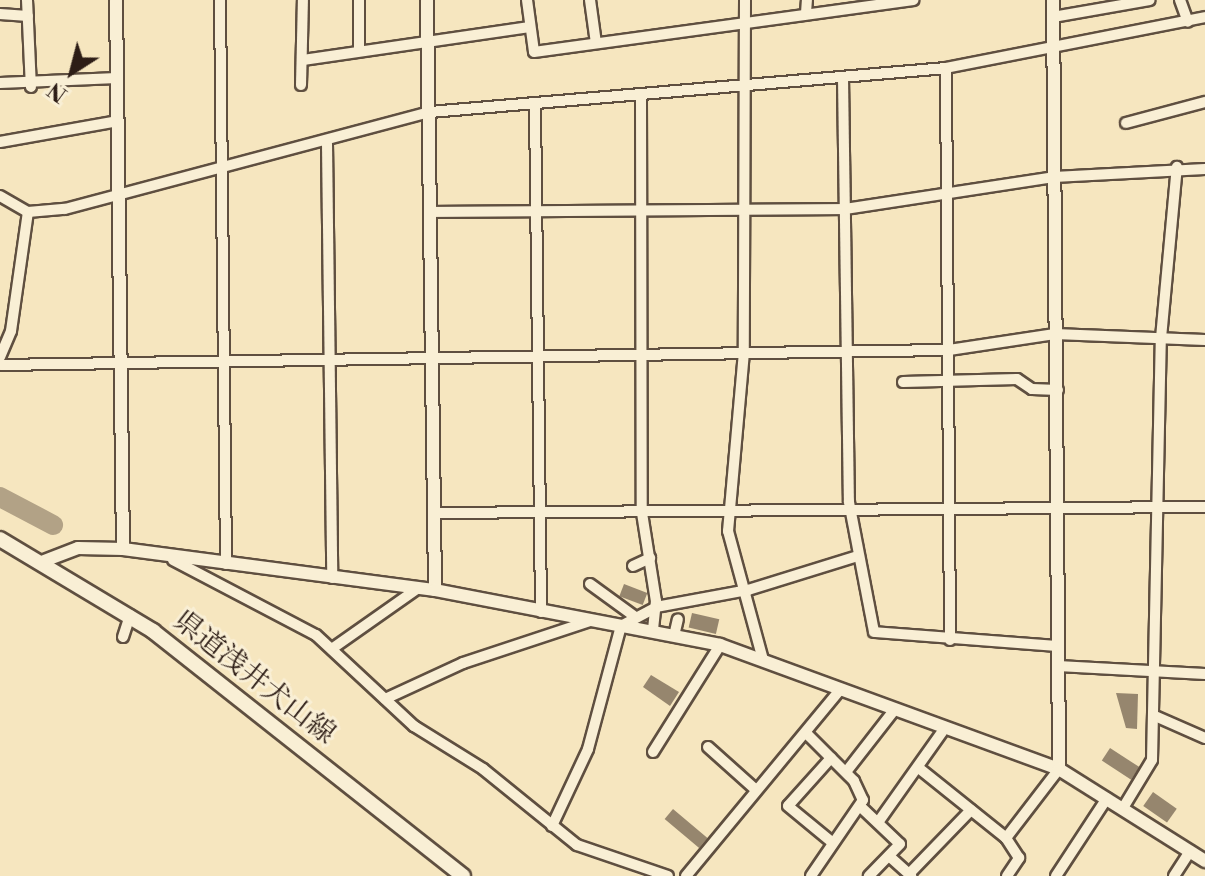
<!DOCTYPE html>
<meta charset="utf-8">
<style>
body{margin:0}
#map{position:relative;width:1205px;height:876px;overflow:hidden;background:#f6e6bf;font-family:"Libre Bodoni","Noto Serif JP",serif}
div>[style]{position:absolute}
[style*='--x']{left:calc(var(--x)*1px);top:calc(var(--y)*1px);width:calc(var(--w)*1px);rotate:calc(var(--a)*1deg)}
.river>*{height:20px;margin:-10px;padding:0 10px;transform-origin:10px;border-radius:10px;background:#b2a286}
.building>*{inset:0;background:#96866e;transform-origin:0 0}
.roads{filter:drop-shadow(2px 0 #5f4f40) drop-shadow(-2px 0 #5f4f40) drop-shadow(0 2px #5f4f40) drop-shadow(0 -2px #5f4f40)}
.minor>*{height:10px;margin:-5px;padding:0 5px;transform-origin:5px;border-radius:5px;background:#f9efd5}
.tertiary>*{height:12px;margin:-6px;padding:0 6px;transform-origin:6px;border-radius:6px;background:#f9efd5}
.secondary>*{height:14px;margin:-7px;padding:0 7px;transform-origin:7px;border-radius:7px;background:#f9efd5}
span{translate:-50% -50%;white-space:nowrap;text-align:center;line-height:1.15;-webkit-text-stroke:6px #f9efd5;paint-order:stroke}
.street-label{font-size:28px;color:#2d1d16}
.north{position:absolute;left:32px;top:32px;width:80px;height:80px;-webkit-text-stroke:6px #f9efd5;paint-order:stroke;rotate:216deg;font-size:22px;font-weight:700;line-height:32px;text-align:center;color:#2d1d16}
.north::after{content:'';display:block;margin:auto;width:28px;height:36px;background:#2d1d16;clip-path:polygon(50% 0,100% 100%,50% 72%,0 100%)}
</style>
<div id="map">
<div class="river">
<i style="--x:0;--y:497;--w:60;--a:27.8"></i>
</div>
<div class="building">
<i style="left:624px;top:584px;width:25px;height:13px;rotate:21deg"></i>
<i style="left:692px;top:613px;width:28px;height:15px;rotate:13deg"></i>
<i style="clip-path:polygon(651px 675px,679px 692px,670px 706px,643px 687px)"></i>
<i style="clip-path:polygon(1116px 693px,1138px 694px,1137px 729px,1126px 728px)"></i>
<i style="left:1110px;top:748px;width:35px;height:15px;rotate:33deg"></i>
<i style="left:1153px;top:792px;width:29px;height:17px;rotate:35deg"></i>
<i style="left:673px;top:809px;width:45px;height:13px;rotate:40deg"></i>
</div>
<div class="roads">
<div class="minor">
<i style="--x:27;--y:0;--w:87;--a:87.4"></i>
<i style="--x:220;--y:0;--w:564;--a:89.39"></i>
<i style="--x:527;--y:0;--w:52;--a:82.3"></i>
<i style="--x:534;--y:52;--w:383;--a:-7.8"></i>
<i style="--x:590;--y:0;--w:43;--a:82.1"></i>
<i style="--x:745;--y:0;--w:352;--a:90.2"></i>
<i style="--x:744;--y:352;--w:180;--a:95.1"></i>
<i style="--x:728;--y:531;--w:134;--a:74.8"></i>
<i style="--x:1180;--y:0;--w:23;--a:70"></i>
<i style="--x:806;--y:13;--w:13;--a:-86"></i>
<i style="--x:0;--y:14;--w:28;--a:4"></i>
<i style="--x:1053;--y:17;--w:98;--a:-9.9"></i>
<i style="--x:359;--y:51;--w:51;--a:-90"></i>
<i style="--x:303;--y:60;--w:229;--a:-8.3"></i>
<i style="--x:946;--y:68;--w:572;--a:89.6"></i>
<i style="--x:843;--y:78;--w:424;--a:89.2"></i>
<i style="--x:849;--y:502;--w:132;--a:79.1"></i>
<i style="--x:874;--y:632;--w:185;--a:4.4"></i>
<i style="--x:0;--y:83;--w:117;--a:-2.4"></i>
<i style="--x:301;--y:85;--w:85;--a:-88.7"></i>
<i style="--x:641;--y:98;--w:415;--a:89.9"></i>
<i style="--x:642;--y:513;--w:89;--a:81"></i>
<i style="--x:656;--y:601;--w:30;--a:96"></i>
<i style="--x:535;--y:105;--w:507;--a:89.32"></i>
<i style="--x:1126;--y:123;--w:82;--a:-14.9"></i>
<i style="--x:0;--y:142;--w:120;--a:-10.1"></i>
<i style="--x:327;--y:144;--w:434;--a:89.3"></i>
<i style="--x:0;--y:196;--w:32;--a:30"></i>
<i style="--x:28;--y:212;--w:37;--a:-5"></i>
<i style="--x:65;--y:209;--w:378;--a:-14.9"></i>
<i style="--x:430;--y:112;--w:518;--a:-4.87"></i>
<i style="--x:946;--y:68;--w:264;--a:-11.1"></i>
<i style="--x:431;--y:212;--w:414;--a:-0.4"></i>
<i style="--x:845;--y:209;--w:211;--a:-8.7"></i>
<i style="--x:1054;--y:177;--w:151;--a:-3"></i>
<i style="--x:0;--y:357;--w:28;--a:-67"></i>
<i style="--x:11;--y:331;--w:120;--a:-81.9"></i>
<i style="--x:0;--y:365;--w:949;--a:-0.91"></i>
<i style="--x:949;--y:350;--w:107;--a:-8.6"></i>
<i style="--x:1055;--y:334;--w:150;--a:2.3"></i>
<i style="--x:903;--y:382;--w:114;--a:-1.5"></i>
<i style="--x:1017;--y:379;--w:18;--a:34"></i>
<i style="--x:1032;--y:389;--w:26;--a:2"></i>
<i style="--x:434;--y:513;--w:771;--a:-0.45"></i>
<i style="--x:173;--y:560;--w:161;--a:27.7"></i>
<i style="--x:316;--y:635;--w:134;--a:42.9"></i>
<i style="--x:414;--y:726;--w:81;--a:31.9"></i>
<i style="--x:483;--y:769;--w:121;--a:39"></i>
<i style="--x:577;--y:845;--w:96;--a:18.8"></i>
<i style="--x:633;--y:566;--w:19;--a:-25"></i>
<i style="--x:590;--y:584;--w:54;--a:36"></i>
<i style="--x:674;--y:636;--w:17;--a:-77"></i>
<i style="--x:123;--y:637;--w:23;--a:-72"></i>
<i style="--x:333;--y:648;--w:103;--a:-35.1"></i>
<i style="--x:1058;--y:666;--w:147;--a:3.1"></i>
<i style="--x:385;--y:699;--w:86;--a:-24.8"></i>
<i style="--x:463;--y:663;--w:137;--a:-18.3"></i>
<i style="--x:1155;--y:716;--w:55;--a:23.7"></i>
<i style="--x:806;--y:733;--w:68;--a:45"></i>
<i style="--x:854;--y:781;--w:21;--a:65"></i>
<i style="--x:863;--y:800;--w:92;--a:124.4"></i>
<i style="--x:708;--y:747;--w:63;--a:41.8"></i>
<i style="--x:653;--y:752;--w:126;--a:-57.9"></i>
<i style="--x:831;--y:758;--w:64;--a:131.9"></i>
<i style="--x:788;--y:806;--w:58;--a:39.4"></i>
<i style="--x:920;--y:769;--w:110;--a:38.7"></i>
<i style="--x:846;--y:772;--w:75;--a:-52.1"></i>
<i style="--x:862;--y:808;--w:52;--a:43.5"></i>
<i style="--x:900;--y:844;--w:45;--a:134.1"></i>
<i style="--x:1123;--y:808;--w:56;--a:-58.9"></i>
<i style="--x:1152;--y:760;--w:422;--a:-88.8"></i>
<i style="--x:1161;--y:338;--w:172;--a:-84.7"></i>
<i style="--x:879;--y:821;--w:109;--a:-54.7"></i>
<i style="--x:552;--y:826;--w:85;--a:-64.9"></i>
<i style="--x:588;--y:749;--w:127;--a:-75"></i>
<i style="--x:621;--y:626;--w:40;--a:-28"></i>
<i style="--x:656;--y:607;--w:94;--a:-10.5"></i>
<i style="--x:748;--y:590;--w:115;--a:-17.2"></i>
<i style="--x:889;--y:856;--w:30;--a:42"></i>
<i style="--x:909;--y:874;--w:89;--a:-45.9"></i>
<i style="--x:686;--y:876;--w:240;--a:-50.4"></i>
<i style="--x:1007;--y:876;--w:22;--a:-56"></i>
<i style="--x:1019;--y:858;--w:24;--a:-123"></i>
<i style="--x:1006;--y:838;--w:87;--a:-52.5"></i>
<i style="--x:1056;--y:876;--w:93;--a:-56.8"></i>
<i style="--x:1174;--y:876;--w:30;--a:-57"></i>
</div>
<div class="tertiary">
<i style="--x:116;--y:0;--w:549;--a:89.27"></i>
<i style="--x:427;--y:0;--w:590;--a:89.22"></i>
<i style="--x:1053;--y:0;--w:769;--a:89.55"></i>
<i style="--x:44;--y:561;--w:36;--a:-21"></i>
<i style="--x:78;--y:548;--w:45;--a:1.3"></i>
<i style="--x:123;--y:549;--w:315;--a:7.5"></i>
<i style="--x:435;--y:590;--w:290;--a:10.9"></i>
<i style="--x:720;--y:645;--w:361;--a:20.1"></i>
<i style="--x:1059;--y:769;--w:173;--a:32.2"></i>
</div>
<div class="secondary">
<i style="--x:0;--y:539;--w:179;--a:31"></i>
<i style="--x:153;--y:631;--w:395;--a:38.3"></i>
</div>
</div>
<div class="street-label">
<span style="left:254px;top:678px;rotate:38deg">県道浅井犬山線</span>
</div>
<div class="north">N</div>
</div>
